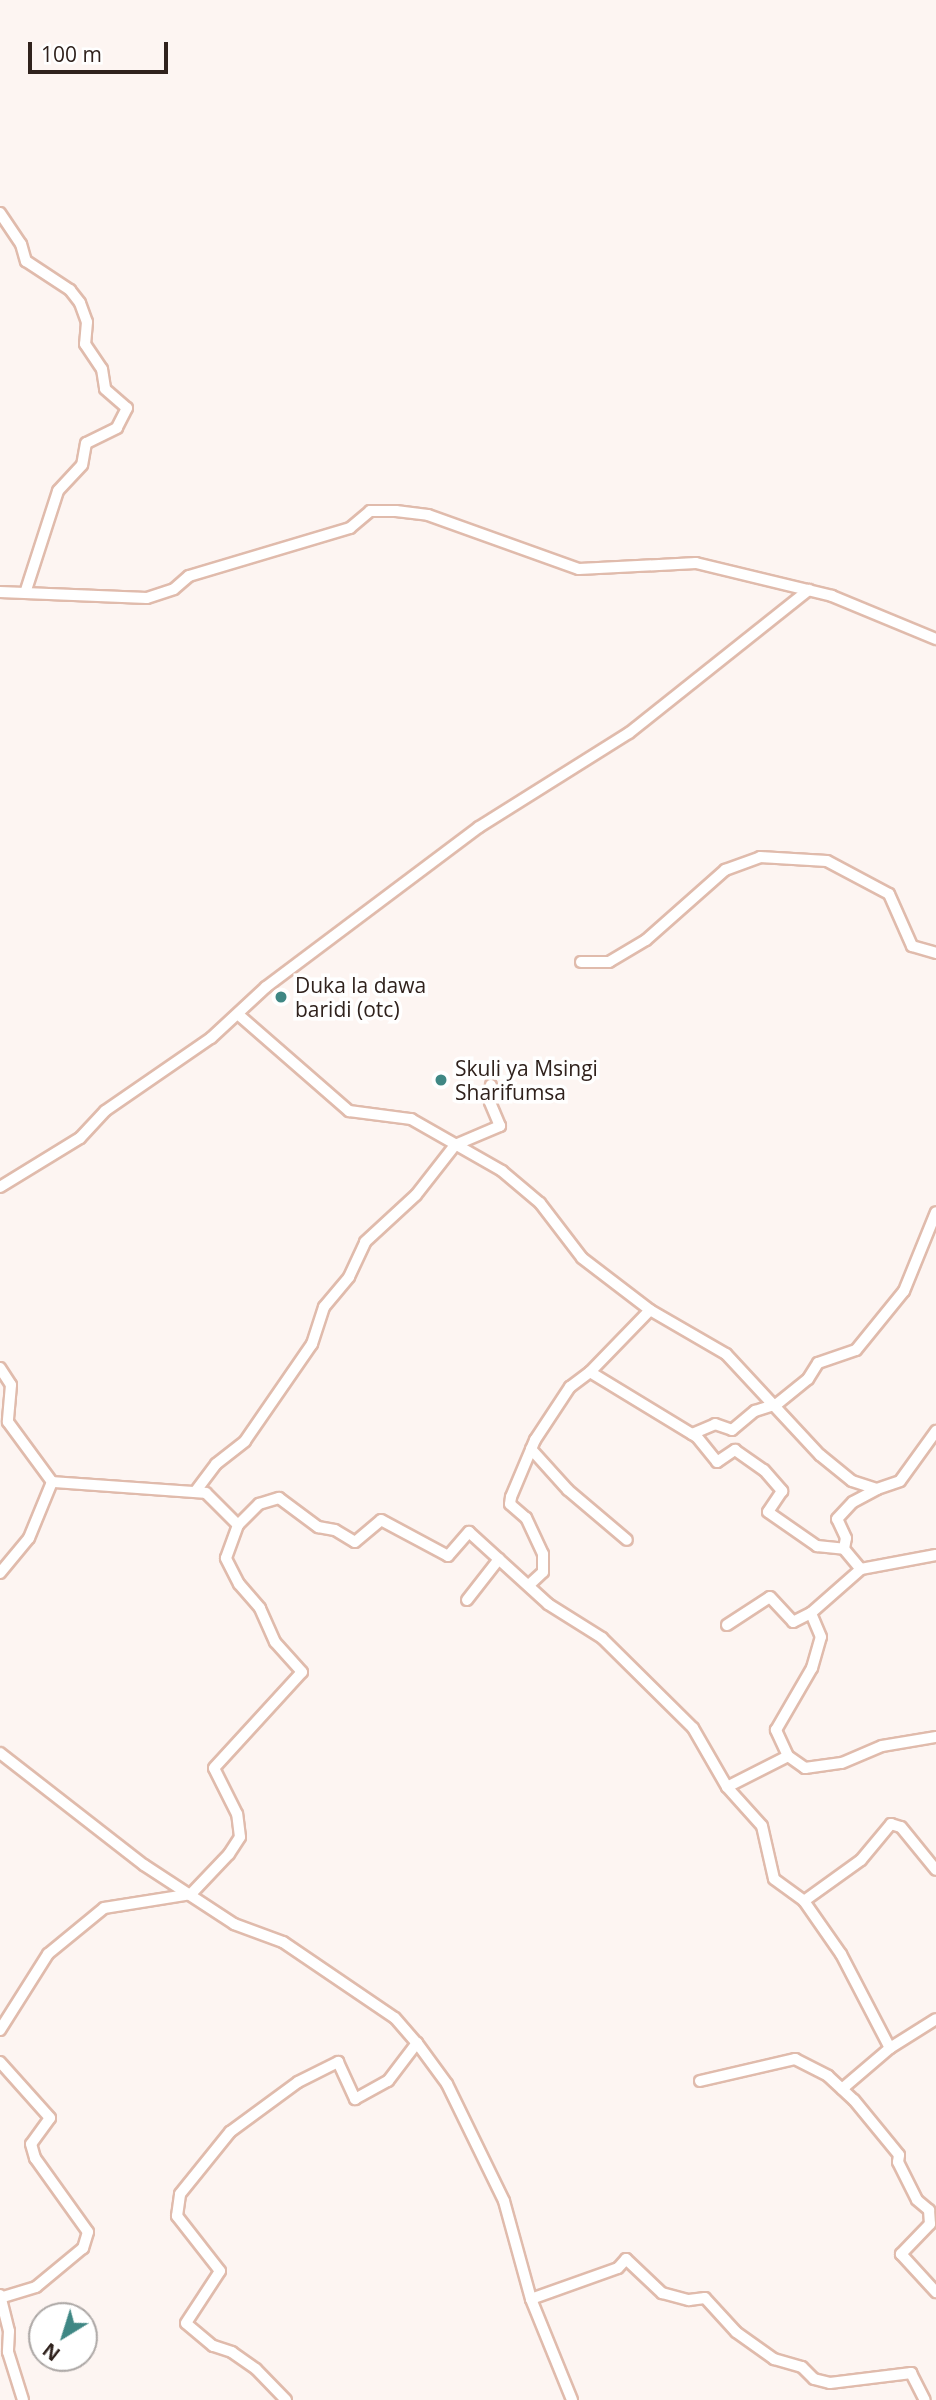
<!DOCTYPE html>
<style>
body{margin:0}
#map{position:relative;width:936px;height:2400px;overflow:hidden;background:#fdf5f2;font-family:"Open Sans",sans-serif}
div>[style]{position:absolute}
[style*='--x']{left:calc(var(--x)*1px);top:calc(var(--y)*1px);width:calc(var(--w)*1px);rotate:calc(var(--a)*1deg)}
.roads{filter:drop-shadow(2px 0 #e0bbac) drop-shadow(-2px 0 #e0bbac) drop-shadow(0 2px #e0bbac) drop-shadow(0 -2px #e0bbac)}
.minor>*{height:10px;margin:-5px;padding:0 5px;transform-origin:5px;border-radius:5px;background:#fff}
.dots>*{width:19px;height:19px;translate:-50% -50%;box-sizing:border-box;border:4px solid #fff;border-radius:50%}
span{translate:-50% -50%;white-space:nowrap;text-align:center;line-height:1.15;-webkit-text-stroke:7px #fff;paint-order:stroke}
.poi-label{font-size:21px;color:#30221d}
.left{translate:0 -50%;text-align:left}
.north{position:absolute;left:28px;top:2302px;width:70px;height:70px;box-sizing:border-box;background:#fff;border:2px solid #aca7a5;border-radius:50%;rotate:218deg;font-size:19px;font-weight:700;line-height:28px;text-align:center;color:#30221d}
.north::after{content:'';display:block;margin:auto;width:24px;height:32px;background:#3f8784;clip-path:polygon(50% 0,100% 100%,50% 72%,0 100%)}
.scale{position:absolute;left:28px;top:42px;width:140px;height:32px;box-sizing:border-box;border:4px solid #30221d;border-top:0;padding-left:9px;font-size:21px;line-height:24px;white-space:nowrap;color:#30221d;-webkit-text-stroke:5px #fff;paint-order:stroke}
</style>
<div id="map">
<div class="roads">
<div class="minor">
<i style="--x:0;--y:213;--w:37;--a:56"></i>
<i style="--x:21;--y:244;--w:18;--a:74"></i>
<i style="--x:26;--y:261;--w:53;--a:33.4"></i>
<i style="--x:70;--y:290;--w:16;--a:52"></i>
<i style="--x:80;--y:303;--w:20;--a:70"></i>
<i style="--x:87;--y:322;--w:22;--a:95"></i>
<i style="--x:85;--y:344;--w:30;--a:56"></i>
<i style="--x:102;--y:369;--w:20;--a:81"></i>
<i style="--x:105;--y:389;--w:29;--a:41"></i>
<i style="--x:127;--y:408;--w:22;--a:117"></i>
<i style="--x:117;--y:428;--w:34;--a:154"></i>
<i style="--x:86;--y:443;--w:22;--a:100"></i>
<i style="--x:82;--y:465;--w:35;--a:133"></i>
<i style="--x:58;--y:491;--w:104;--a:107.9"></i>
<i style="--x:0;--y:592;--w:147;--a:2.3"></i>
<i style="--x:147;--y:598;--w:28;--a:-18"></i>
<i style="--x:174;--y:589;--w:20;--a:-41"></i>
<i style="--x:189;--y:576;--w:168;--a:-16.6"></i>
<i style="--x:350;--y:528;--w:26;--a:-40"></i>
<i style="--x:370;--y:511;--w:26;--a:0"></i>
<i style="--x:396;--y:511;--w:32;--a:7"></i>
<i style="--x:428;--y:515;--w:160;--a:19.7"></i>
<i style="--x:579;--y:569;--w:117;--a:-2.9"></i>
<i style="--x:696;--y:563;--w:140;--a:13.6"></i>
<i style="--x:832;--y:596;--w:113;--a:22.5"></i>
<i style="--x:581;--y:962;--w:28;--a:0"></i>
<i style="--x:609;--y:962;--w:43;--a:-30.7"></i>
<i style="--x:646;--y:940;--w:106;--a:-41.5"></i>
<i style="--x:725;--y:870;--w:37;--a:-20"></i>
<i style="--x:760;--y:857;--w:67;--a:3.4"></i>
<i style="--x:827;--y:861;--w:70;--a:28"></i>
<i style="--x:889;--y:894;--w:57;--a:66.1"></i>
<i style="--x:912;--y:946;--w:25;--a:16"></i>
<i style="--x:240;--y:1016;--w:145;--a:41.1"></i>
<i style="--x:349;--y:1111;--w:63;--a:7.4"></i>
<i style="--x:411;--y:1119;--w:105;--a:29.7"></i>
<i style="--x:502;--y:1171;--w:50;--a:40.1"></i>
<i style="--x:540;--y:1203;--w:69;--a:52.6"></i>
<i style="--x:582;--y:1258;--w:86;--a:37.4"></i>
<i style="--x:0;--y:1187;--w:94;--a:-31.5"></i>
<i style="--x:80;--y:1138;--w:37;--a:-47"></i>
<i style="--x:105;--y:1111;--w:129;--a:-34.6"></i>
<i style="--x:211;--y:1038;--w:75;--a:-42.8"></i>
<i style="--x:266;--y:987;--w:266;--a:-36.9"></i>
<i style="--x:479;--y:827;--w:177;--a:-32.1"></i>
<i style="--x:629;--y:733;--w:230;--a:-38.5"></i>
<i style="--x:0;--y:1368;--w:20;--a:57"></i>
<i style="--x:11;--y:1385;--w:37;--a:95"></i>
<i style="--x:8;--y:1422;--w:74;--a:53.7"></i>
<i style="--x:590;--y:1372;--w:86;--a:-45.9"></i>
<i style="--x:650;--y:1310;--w:88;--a:30.1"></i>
<i style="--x:726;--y:1354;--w:138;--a:47.1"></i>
<i style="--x:820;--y:1455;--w:41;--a:39.1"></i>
<i style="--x:852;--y:1481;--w:26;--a:18"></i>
<i style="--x:877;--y:1489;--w:24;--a:-19"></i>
<i style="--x:900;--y:1481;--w:62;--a:-54.2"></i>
<i style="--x:692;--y:1434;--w:25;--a:-23"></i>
<i style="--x:715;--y:1424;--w:18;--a:19"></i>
<i style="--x:732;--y:1430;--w:30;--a:-40"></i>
<i style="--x:755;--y:1411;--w:23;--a:-18"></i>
<i style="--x:777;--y:1404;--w:40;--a:-39"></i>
<i style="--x:808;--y:1379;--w:19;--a:-58"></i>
<i style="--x:818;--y:1363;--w:40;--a:-18.9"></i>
<i style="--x:856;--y:1350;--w:76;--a:-50.9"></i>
<i style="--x:904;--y:1291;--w:85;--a:-67.9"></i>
<i style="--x:531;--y:1449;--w:55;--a:47.9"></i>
<i style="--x:568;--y:1490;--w:77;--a:40.3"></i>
<i style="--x:195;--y:1492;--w:35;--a:-53"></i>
<i style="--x:216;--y:1464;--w:37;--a:-38"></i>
<i style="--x:245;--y:1441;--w:118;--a:-55.4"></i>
<i style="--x:312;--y:1344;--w:39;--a:-72"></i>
<i style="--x:324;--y:1307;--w:39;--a:-50"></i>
<i style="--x:349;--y:1277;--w:38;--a:-65"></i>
<i style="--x:365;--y:1242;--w:69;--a:-42.7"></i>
<i style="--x:416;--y:1195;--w:63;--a:-52"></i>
<i style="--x:455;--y:1145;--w:49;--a:-22.9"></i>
<i style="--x:500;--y:1126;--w:26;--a:-113"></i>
<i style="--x:490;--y:1102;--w:17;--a:-87"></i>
<i style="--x:238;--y:1525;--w:30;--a:-45"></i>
<i style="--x:259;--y:1504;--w:21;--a:-17"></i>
<i style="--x:279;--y:1498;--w:49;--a:36.6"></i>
<i style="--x:318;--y:1527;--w:17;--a:10"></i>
<i style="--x:335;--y:1530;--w:23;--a:31"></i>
<i style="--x:355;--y:1542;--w:34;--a:-40"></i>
<i style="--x:381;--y:1520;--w:76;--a:28.2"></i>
<i style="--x:448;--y:1556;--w:32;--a:-49"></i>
<i style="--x:469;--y:1532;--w:107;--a:42.3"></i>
<i style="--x:548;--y:1604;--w:64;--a:32.2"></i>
<i style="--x:602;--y:1638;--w:128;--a:44.7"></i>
<i style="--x:693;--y:1728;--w:68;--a:60"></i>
<i style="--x:727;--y:1787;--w:52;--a:48.1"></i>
<i style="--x:762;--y:1826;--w:54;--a:77.2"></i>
<i style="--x:774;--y:1879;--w:37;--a:36"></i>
<i style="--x:804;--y:1901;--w:65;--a:55.1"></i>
<i style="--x:841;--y:1954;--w:106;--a:62.5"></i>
<i style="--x:890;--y:2048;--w:63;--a:139.5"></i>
<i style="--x:844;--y:1549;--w:11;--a:-80"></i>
<i style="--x:846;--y:1538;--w:21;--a:-115"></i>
<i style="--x:837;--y:1519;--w:23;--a:-47"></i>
<i style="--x:853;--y:1502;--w:27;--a:-28"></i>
<i style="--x:0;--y:1573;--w:45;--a:-50.4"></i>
<i style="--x:29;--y:1538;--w:61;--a:-67.7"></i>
<i style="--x:529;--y:1585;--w:19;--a:-43"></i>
<i style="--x:543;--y:1572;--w:18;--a:-90"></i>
<i style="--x:543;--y:1554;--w:40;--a:-115"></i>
<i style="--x:526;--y:1518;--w:21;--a:-139"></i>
<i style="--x:510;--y:1504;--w:7;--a:-82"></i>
<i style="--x:511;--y:1497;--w:62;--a:-67.2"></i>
<i style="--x:535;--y:1440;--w:64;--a:-56.6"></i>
<i style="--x:570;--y:1387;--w:25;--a:-37"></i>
<i style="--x:590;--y:1372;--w:125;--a:31.3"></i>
<i style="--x:697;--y:1437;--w:32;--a:51"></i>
<i style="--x:717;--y:1462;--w:22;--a:-34"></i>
<i style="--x:735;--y:1450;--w:35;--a:35"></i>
<i style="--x:764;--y:1470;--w:28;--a:49"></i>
<i style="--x:782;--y:1491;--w:25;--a:124"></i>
<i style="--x:768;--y:1512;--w:60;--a:34.8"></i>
<i style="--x:817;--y:1546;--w:27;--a:6"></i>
<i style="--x:844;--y:1549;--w:26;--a:50"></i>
<i style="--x:467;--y:1600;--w:52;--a:-52"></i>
<i style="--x:727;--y:1625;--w:51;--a:-33.1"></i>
<i style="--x:770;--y:1597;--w:34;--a:47"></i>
<i style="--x:793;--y:1622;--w:20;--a:-27"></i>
<i style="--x:811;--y:1613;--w:67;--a:-41.3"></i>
<i style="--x:861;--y:1569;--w:76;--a:-10.6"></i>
<i style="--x:0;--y:1753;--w:182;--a:37.9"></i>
<i style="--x:144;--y:1865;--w:108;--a:33.2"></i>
<i style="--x:234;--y:1924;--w:52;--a:20.2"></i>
<i style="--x:283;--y:1942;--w:135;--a:34.2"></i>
<i style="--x:395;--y:2018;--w:33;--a:49"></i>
<i style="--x:417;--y:2043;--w:51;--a:53.8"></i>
<i style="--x:447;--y:2084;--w:130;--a:64"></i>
<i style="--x:504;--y:2201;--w:102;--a:74.6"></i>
<i style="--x:531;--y:2299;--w:109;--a:67.9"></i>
<i style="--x:788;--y:1756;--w:21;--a:35"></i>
<i style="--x:805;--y:1768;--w:37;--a:-8"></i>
<i style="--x:842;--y:1763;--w:43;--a:-23"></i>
<i style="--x:882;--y:1746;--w:55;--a:-9.5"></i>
<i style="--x:727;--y:1787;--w:68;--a:-26.9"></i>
<i style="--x:788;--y:1756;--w:29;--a:-115"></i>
<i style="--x:776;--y:1730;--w:72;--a:-59.9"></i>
<i style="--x:812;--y:1668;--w:32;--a:-74"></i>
<i style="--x:821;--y:1637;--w:26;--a:-113"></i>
<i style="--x:804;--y:1901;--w:70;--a:-35.7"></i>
<i style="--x:861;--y:1860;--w:47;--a:-50.2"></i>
<i style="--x:891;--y:1824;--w:10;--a:17"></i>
<i style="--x:901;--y:1827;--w:55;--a:50.9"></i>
<i style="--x:0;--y:2030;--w:90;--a:-57.7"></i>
<i style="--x:48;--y:1954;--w:72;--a:-39.4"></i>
<i style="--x:104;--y:1908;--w:88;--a:-9.1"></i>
<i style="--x:191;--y:1894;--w:55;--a:-46.5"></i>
<i style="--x:229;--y:1854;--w:20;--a:-57"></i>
<i style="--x:240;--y:1837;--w:23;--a:-97"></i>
<i style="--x:237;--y:1814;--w:51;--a:-116.6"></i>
<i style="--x:214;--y:1768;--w:130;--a:-47.5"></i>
<i style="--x:302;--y:1672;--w:40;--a:-132"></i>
<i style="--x:275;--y:1642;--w:37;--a:-114"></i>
<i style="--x:260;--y:1608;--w:32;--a:-131"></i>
<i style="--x:239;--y:1584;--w:29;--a:-117"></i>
<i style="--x:226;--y:1558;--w:35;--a:-70"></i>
<i style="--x:238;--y:1525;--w:45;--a:-135"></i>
<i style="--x:206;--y:1493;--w:154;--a:-175.9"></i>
<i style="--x:890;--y:2048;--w:54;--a:-32.2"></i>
<i style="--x:0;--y:2062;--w:75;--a:48.2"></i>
<i style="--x:50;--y:2118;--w:32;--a:126"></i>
<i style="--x:31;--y:2144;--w:15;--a:74"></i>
<i style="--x:35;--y:2158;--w:91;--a:54.4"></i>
<i style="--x:88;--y:2232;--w:17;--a:107"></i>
<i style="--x:83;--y:2248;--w:61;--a:140.3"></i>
<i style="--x:36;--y:2287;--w:37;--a:163"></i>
<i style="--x:700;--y:2081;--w:98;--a:-13"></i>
<i style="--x:795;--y:2059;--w:37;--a:27"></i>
<i style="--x:828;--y:2076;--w:35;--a:43"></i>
<i style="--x:854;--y:2100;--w:71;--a:50.7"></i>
<i style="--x:899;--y:2155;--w:7;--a:98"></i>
<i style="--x:898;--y:2162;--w:42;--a:63.4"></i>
<i style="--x:917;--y:2200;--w:16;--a:40"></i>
<i style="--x:929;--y:2210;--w:14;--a:86"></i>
<i style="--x:930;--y:2224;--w:42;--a:134"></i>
<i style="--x:901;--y:2254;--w:52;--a:47.4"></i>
<i style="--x:0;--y:2295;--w:37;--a:76"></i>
<i style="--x:9;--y:2331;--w:21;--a:93"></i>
<i style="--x:8;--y:2352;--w:50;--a:72.6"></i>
<i style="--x:531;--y:2299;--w:92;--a:-19.6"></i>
<i style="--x:618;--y:2268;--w:12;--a:-48"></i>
<i style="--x:626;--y:2259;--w:50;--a:43.4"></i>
<i style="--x:662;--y:2293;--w:28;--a:15"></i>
<i style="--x:689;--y:2300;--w:16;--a:-7"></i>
<i style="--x:705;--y:2298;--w:46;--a:47.6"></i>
<i style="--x:736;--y:2332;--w:47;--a:35.4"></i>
<i style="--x:774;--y:2359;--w:29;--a:16"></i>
<i style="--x:802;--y:2367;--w:17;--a:45"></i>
<i style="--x:814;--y:2379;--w:16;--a:14"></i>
<i style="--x:830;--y:2383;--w:82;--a:-7"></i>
<i style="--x:911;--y:2373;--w:30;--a:63"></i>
<i style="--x:286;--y:2400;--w:43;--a:-134.1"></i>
<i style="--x:256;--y:2369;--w:29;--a:-145"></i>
<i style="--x:232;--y:2352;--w:20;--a:-162"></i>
<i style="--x:213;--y:2346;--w:35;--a:-140"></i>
<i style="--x:186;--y:2323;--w:62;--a:-56.8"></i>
<i style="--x:220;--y:2271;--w:70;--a:-128"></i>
<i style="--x:177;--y:2216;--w:22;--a:-82"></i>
<i style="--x:180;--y:2194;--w:80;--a:-51.1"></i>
<i style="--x:230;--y:2132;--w:84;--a:-36.3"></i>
<i style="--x:298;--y:2082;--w:45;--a:-26.6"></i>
<i style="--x:338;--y:2062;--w:41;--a:65.3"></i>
<i style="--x:355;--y:2099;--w:38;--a:-29"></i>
<i style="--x:388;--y:2081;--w:48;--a:-52.7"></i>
</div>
</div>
<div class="dots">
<i style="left:281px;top:997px;background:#3f8784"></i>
<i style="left:441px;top:1080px;background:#3f8784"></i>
</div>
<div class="poi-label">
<span class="left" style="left:295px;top:997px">Duka la dawa<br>baridi (otc)</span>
<span class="left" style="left:455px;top:1080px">Skuli ya Msingi<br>Sharifumsa</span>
</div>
<div class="north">N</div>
<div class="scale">100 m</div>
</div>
